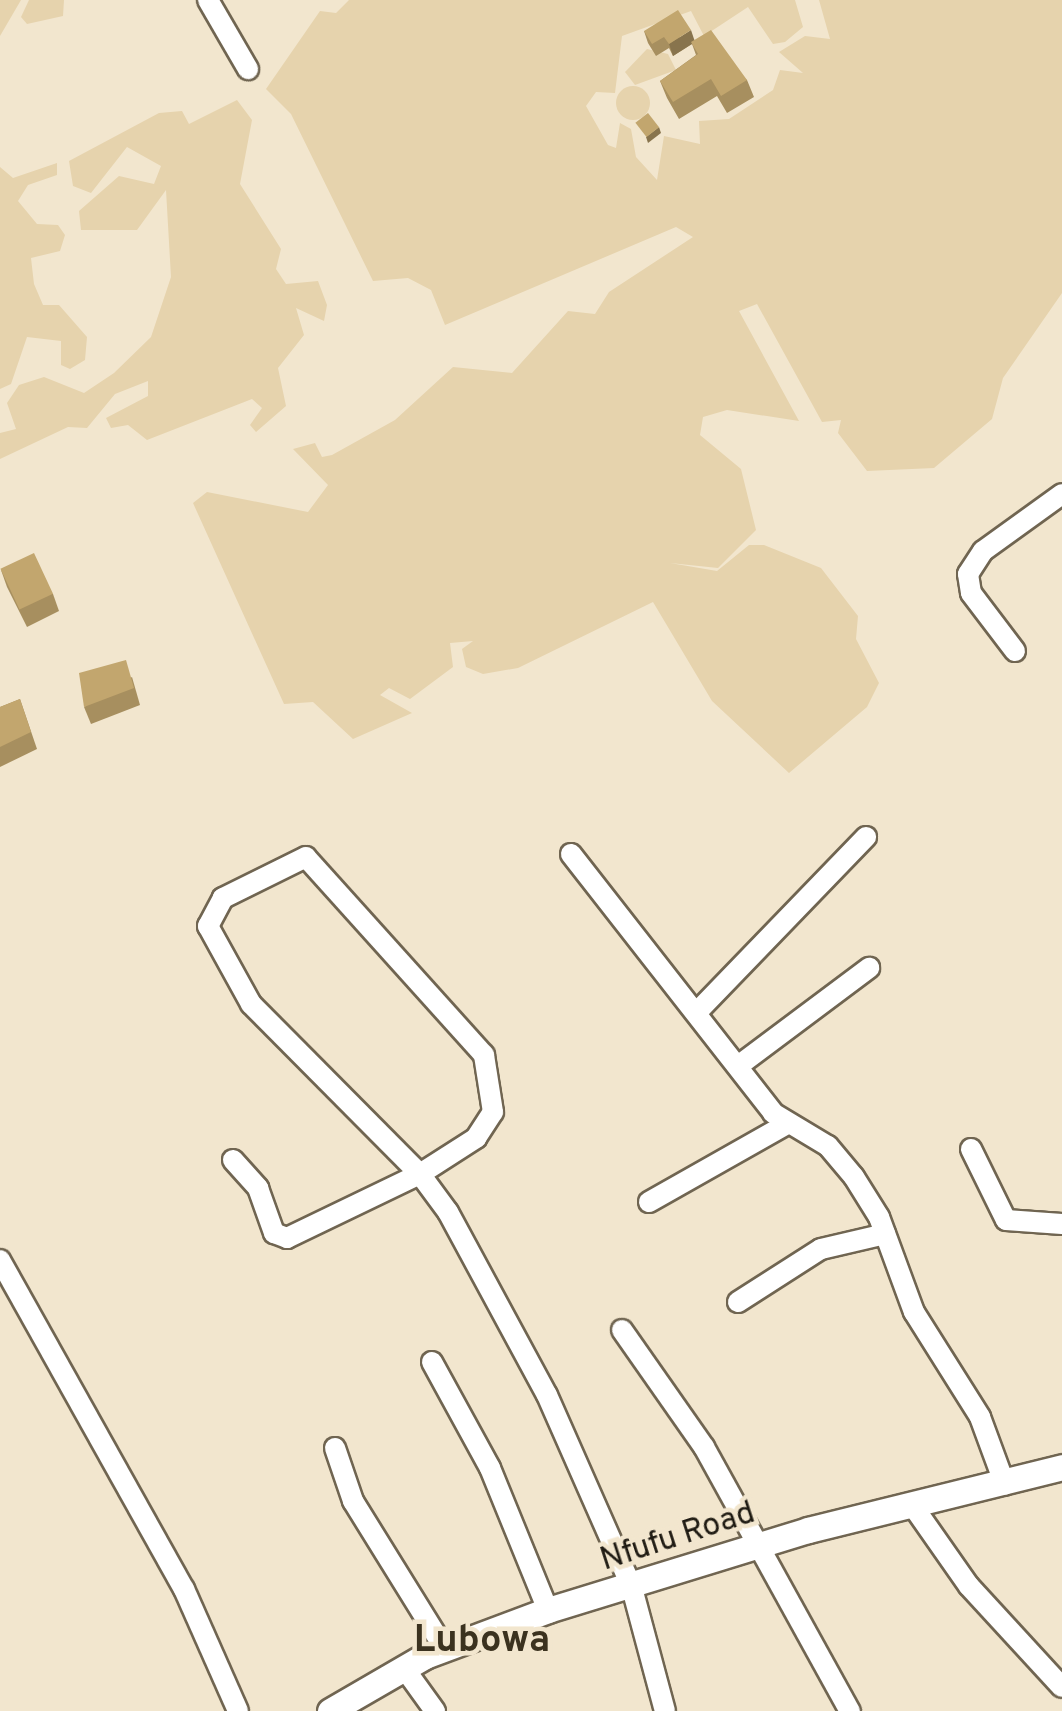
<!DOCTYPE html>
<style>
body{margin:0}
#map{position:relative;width:1062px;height:1711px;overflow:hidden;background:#f2e6ce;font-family:Overpass,sans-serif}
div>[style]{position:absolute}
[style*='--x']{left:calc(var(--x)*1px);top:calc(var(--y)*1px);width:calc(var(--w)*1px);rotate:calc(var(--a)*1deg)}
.green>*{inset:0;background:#e6d3ad}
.round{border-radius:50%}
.roads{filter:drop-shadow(2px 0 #706551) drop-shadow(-2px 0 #706551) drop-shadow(0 2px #706551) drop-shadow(0 -2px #706551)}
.minor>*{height:20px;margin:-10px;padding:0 10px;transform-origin:10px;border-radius:10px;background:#fff}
.tertiary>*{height:25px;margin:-12.5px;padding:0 12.5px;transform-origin:12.5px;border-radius:12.5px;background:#fff}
.wall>*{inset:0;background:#a78f5f}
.shaded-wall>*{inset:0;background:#88744d}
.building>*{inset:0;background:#c2a66e;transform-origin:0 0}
span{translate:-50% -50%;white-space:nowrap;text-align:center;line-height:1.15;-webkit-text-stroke:9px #f2e6ce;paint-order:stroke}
.street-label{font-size:32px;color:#1e1a12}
.quarter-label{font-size:38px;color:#3b321f;font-weight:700}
</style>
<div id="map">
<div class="green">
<i style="clip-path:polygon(0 0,21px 0,0 36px)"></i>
<i style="clip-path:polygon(29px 0,64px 0,63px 16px,27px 24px,21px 17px)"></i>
<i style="clip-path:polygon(349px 0,795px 0,803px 27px,785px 42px,773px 44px,748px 7px,704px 36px,691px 11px,622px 36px,615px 93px,596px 92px,586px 106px,608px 145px,616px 148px,620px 123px,631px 129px,636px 157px,657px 180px,664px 136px,700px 144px,699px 121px,729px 119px,773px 90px,780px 70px,803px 73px,779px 52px,805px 36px,830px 39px,819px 0,1062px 0,1062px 293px,1003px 378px,992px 419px,934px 468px,867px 471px,838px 433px,841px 420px,822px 422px,757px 304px,739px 311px,799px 421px,727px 410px,703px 417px,700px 435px,741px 469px,756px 530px,718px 568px,670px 563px,717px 571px,749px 545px,764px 545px,821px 568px,858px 616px,856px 639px,879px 683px,867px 707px,789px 773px,712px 701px,653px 602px,518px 668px,483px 674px,466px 667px,462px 649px,473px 641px,450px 643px,453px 667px,410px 699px,389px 688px,380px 695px,412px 713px,353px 739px,313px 702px,284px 704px,193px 503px,207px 492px,308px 512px,328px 485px,293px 449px,315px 443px,322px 457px,332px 455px,395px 420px,453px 367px,512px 373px,568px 311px,595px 314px,609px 292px,693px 237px,676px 227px,445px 325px,431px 290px,408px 278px,373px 281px,291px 114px,266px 89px,320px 11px,336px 13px)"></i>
<i style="clip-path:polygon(647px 49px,668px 54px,676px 70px,635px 85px,625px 72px)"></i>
<i class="round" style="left:616px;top:86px;width:34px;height:34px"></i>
<i style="clip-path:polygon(237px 100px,252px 120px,240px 184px,281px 249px,276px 269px,286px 284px,318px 281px,327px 305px,324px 321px,296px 308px,304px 335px,278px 368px,286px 406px,256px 432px,250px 425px,262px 408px,252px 399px,147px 440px,128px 425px,111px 428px,106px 418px,148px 396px,148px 381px,115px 394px,87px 428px,68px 427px,0 459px,0 433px,16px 429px,7px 403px,19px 385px,44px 377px,84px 393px,114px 373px,151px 337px,171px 277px,166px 190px,137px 230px,81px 230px,79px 211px,119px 176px,154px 184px,161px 166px,127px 147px,91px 193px,73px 186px,69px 161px,159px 113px,182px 111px,189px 124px)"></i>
<i style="clip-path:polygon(57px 163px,57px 175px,28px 185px,18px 201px,37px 224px,58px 225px,65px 235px,60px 251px,31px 258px,34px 284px,43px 305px,59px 305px,87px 337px,85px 360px,70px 369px,61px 365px,61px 341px,27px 337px,11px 384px,0 389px,0 167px,13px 178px)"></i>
</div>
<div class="roads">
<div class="minor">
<i style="--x:208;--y:0;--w:80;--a:59.9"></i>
<i style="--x:1015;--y:651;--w:73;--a:-127.2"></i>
<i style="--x:971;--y:593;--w:19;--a:-99"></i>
<i style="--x:968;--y:574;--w:27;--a:-57"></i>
<i style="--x:983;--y:551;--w:97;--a:-35.8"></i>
<i style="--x:571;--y:854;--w:328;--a:52"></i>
<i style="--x:773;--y:1113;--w:64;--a:31"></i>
<i style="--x:828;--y:1146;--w:40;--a:50"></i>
<i style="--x:854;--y:1177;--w:47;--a:58"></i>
<i style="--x:879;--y:1217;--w:101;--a:69.8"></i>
<i style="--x:914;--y:1312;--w:124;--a:57.8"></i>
<i style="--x:980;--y:1417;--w:72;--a:69.8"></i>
<i style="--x:698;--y:1011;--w:242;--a:-46"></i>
<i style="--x:738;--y:1066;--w:164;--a:-36.8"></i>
<i style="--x:971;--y:1149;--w:79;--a:63.8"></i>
<i style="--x:1006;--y:1220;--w:56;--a:4.1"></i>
<i style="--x:233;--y:1160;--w:38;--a:48"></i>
<i style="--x:258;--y:1188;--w:48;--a:70.4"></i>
<i style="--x:274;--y:1233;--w:14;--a:21"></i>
<i style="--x:287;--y:1238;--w:148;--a:-25.7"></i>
<i style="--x:420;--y:1174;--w:67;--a:-32.7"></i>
<i style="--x:476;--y:1138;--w:31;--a:-57"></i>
<i style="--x:493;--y:1112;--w:58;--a:-99"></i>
<i style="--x:484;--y:1055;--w:266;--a:-132"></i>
<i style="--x:306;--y:857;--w:93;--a:153.7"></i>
<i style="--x:223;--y:898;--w:32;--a:118"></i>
<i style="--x:208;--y:926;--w:89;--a:61.1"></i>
<i style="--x:251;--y:1004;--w:240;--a:45.2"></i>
<i style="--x:420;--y:1174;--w:47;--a:53.6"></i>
<i style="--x:448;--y:1212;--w:208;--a:61.6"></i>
<i style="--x:547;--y:1395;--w:211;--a:66.2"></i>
<i style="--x:632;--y:1588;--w:127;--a:75"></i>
<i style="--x:649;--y:1202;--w:159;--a:-29.5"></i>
<i style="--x:0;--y:1260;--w:377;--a:60.8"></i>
<i style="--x:184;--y:1589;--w:133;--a:66.1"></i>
<i style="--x:738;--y:1302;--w:98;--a:-32.6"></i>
<i style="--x:821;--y:1249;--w:66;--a:-13.2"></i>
<i style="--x:622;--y:1330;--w:143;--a:55"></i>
<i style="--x:704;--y:1447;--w:302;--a:61.1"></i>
<i style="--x:432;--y:1362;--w:121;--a:61.3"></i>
<i style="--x:490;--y:1468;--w:153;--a:67.8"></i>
<i style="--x:335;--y:1448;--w:56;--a:71.2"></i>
<i style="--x:353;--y:1501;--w:173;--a:58.2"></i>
<i style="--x:915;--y:1509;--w:94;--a:55"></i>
<i style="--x:969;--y:1586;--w:137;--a:47.4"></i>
<i style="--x:404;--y:1668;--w:53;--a:54.2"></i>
</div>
<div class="tertiary">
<i style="--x:330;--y:1711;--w:110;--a:-30.1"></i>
<i style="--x:425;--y:1656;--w:131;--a:-20.5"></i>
<i style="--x:548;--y:1610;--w:272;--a:-17.1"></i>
<i style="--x:808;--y:1530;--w:262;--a:-13.9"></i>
</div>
</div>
<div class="wall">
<i style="clip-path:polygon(644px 31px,695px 40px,747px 80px,754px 97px,727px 113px,717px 96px,679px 119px,667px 98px,660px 81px,696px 55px,692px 44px,673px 56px,669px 48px,656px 56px,648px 43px)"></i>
<i style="clip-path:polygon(1px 570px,53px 594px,59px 611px,27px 627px,7px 587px)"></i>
<i style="clip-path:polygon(132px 677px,140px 705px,91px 724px,84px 707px)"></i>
<i style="clip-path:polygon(20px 699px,37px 749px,0 767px,0 707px)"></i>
</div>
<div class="shaded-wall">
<i style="clip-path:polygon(691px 30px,695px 42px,673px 56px,669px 44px)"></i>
<i style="clip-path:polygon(659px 127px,661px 133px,648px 143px,646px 137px)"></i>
</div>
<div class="building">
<i style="clip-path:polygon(678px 10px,691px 30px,669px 44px,664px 37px,652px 44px,644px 31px)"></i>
<i style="clip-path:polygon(711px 30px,747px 80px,721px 96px,711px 79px,673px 102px,660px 81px,698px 54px,691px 42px)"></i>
<i style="left:648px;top:113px;width:18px;height:16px;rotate:52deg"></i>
<i style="left:34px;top:553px;width:45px;height:37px;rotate:65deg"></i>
<i style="clip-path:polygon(126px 660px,134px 688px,84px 707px,79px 673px)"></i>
<i style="clip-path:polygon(20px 699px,31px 732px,0 747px,0 707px)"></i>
</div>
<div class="street-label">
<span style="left:678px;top:1538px;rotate:-18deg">Nfufu Road</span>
</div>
<div class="quarter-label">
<span style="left:482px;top:1642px">Lubowa</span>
</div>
</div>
